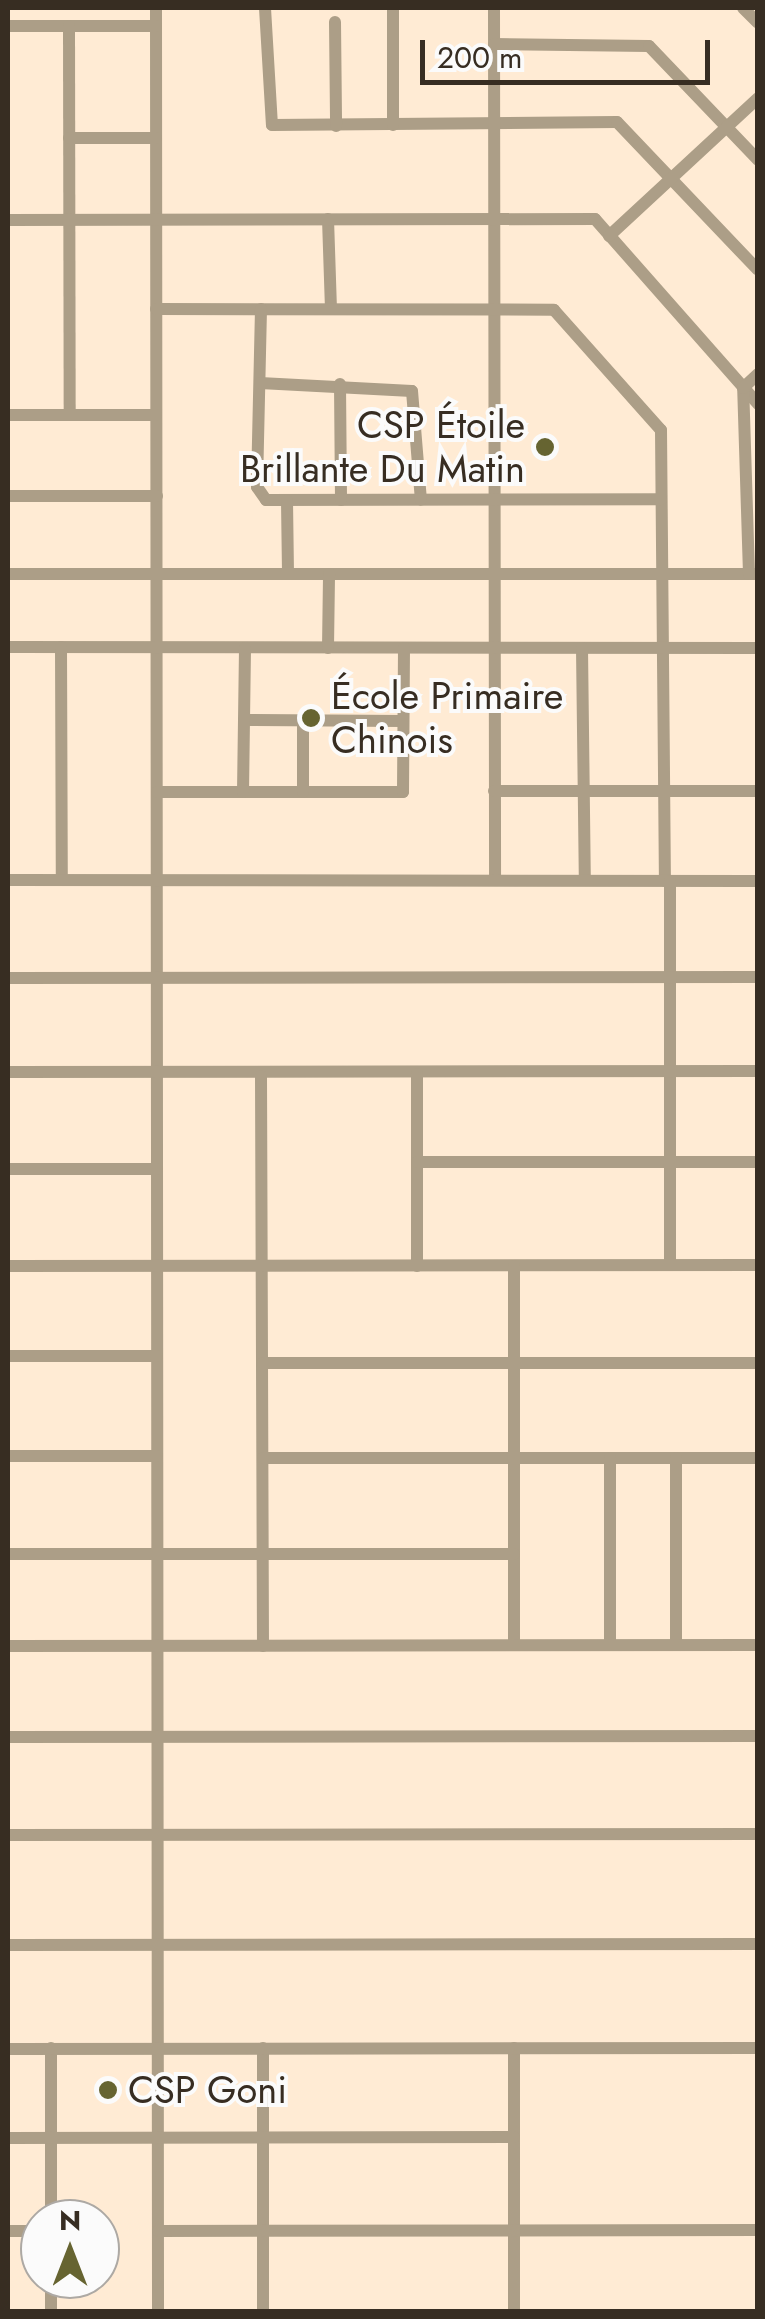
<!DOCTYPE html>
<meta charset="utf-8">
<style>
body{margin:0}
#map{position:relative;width:765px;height:2319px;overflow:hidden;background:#ffebd4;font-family:Jost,sans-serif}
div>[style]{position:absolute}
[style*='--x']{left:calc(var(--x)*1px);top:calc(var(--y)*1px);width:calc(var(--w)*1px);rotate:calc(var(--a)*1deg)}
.minor>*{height:12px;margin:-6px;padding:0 6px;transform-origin:6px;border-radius:6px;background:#ac9e87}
.dots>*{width:28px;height:28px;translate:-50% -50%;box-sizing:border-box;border:5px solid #fbfbfb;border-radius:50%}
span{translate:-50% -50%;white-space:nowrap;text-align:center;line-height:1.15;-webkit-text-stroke:8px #fbfbfb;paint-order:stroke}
.poi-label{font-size:38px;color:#372d22}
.right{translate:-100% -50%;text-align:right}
.left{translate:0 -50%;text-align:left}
.frame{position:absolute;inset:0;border:10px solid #372d22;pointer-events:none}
.north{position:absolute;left:20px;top:2199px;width:100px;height:100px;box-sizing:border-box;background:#fbfbfb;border:2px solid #ada9a4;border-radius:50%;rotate:0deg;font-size:28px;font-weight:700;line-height:40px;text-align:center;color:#372d22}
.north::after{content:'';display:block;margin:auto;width:35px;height:45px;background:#666431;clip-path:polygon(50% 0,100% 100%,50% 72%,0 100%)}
.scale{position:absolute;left:420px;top:40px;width:290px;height:45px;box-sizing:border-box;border:5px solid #372d22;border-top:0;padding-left:12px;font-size:30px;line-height:35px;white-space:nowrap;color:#372d22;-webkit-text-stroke:8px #fbfbfb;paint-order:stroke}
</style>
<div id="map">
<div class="minor">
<i style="--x:156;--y:8;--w:2304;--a:89.95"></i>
<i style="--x:265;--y:8;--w:117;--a:86.6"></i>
<i style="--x:272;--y:125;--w:345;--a:-0.5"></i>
<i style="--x:617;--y:122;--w:204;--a:46.4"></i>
<i style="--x:494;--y:8;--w:872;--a:89.93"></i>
<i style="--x:743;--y:8;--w:21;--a:45"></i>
<i style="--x:335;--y:22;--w:104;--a:89.4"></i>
<i style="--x:8;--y:26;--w:148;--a:0"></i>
<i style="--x:69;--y:26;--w:389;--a:89.9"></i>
<i style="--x:494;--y:44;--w:155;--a:0.7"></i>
<i style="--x:649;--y:46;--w:158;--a:46.3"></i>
<i style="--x:393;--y:125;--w:117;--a:-90"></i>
<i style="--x:69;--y:138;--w:87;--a:0"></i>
<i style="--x:328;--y:219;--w:90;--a:88.1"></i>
<i style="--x:8;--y:220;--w:587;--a:-0.1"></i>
<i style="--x:595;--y:219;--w:247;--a:48.6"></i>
<i style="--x:609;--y:236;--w:203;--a:-42.8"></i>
<i style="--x:156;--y:309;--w:398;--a:0.1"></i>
<i style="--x:554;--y:310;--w:161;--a:48.3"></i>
<i style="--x:661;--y:430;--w:451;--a:89.5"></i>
<i style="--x:261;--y:309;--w:178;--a:91.3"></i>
<i style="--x:257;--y:487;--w:16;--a:55"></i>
<i style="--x:266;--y:500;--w:395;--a:-0.1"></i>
<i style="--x:260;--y:383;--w:152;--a:3"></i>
<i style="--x:412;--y:391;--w:109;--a:85.3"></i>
<i style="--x:340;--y:384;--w:116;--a:89.5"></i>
<i style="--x:8;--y:415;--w:148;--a:0"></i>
<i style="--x:8;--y:496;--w:149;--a:0"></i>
<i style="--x:287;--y:501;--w:73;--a:89.2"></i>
<i style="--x:8;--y:574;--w:750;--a:0"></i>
<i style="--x:749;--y:574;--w:186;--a:-91.8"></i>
<i style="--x:743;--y:388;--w:21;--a:-43"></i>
<i style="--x:8;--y:647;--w:750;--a:0.08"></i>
<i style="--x:61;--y:647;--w:233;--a:89.8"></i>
<i style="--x:328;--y:648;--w:74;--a:-89.2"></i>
<i style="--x:582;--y:648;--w:232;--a:89.3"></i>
<i style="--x:244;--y:720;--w:159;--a:0.4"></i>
<i style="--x:494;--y:791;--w:264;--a:0"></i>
<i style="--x:157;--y:792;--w:246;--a:0"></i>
<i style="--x:403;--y:792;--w:144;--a:-89.6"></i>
<i style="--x:243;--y:792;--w:144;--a:-89.2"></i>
<i style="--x:303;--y:792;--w:71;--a:-90"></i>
<i style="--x:8;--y:880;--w:750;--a:0.08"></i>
<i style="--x:670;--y:881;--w:384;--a:90"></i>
<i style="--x:8;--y:978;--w:750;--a:-0.08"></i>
<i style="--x:8;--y:1072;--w:750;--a:-0.08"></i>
<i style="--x:417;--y:1074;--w:192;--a:90"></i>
<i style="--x:261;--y:1076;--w:570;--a:89.8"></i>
<i style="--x:417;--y:1162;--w:341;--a:0"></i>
<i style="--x:8;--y:1169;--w:149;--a:0"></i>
<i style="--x:8;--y:1266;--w:750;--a:-0.08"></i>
<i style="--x:514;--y:1266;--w:379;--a:90"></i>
<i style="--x:8;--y:1356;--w:149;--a:0"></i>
<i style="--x:263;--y:1363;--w:495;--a:0"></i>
<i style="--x:8;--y:1456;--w:149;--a:0"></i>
<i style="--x:263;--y:1458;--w:495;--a:0"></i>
<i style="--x:610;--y:1458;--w:187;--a:90"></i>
<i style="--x:676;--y:1458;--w:187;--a:90"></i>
<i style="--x:8;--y:1554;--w:506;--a:0"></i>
<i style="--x:8;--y:1646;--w:750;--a:-0.08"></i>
<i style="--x:8;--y:1737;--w:750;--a:-0.08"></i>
<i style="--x:8;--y:1835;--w:750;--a:-0.08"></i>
<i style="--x:8;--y:1945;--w:750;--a:-0.08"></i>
<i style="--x:51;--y:2048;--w:171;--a:90"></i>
<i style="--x:263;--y:2048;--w:264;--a:90"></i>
<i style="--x:514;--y:2048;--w:264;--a:90"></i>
<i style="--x:8;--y:2049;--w:750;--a:-0.08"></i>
<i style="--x:8;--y:2138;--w:506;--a:-0.11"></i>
<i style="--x:8;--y:2231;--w:32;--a:0"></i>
<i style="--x:158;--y:2231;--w:600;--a:-0.1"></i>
<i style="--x:51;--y:2279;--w:33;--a:90"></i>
</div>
<div class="dots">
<i style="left:545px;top:447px;background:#666431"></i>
<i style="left:311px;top:718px;background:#666431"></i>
<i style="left:108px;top:2090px;background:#666431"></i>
</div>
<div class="poi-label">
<span class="right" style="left:525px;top:447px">CSP Étoile<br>Brillante Du Matin</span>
<span class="left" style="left:331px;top:718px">École Primaire<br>Chinois</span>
<span class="left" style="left:128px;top:2090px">CSP Goni</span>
</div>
<div class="frame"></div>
<div class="north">N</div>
<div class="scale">200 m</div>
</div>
